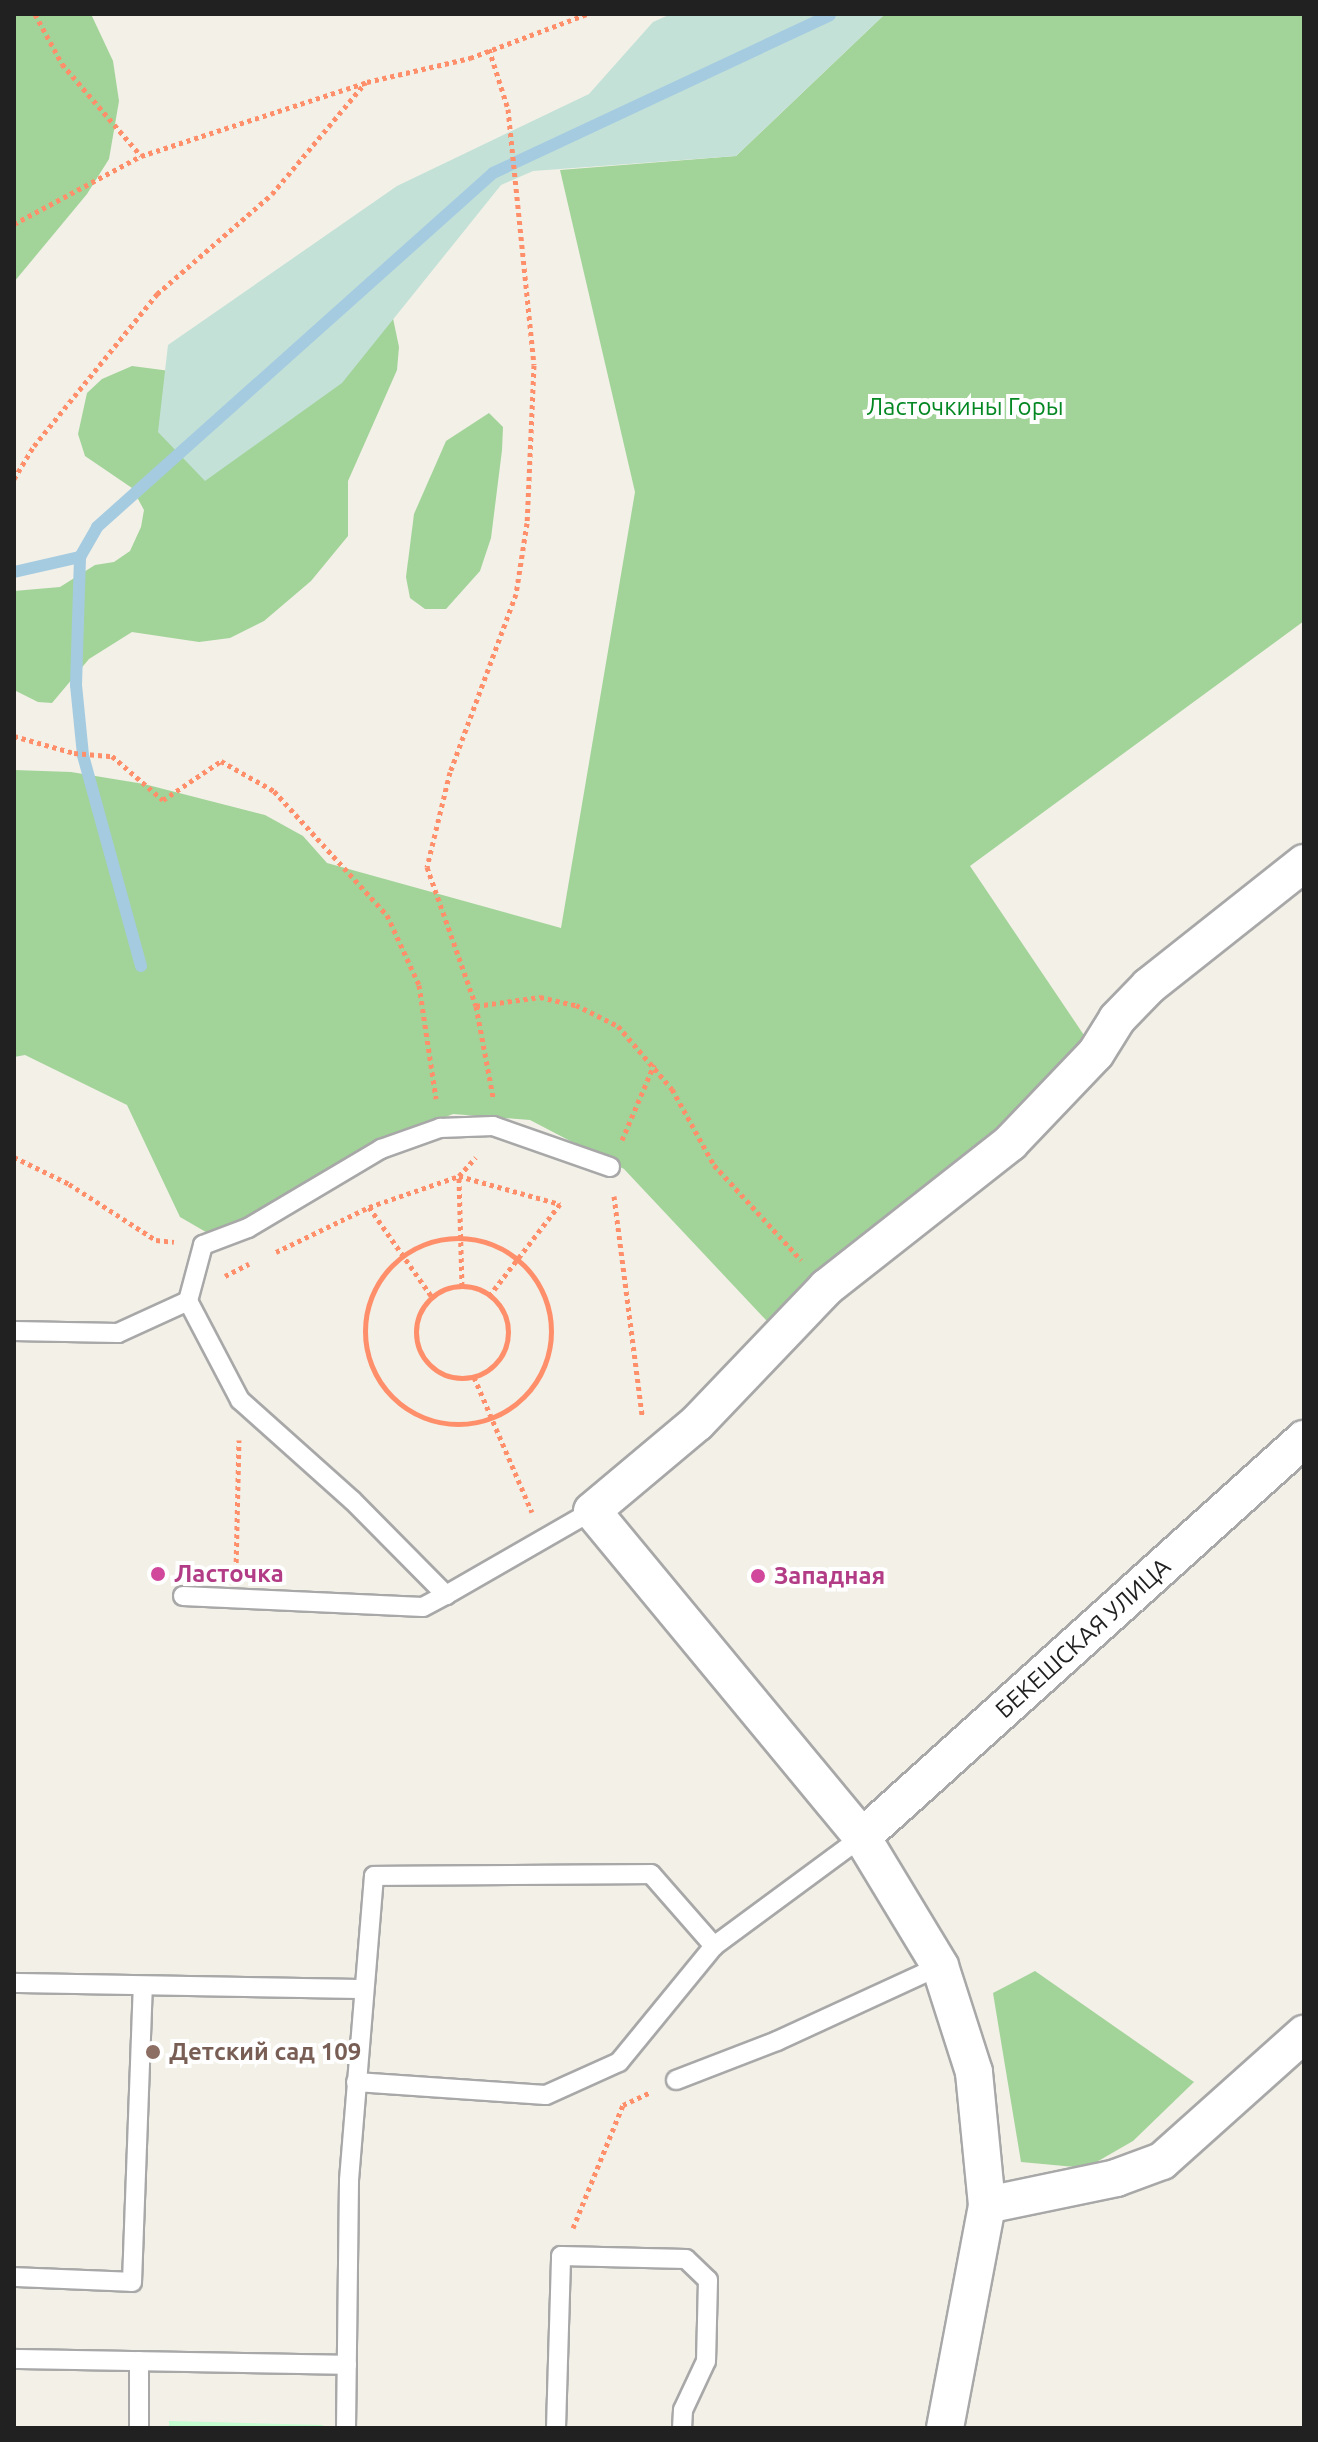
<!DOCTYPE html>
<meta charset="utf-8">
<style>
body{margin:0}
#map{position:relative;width:1318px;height:2442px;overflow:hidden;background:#f2f0e7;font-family:Ubuntu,sans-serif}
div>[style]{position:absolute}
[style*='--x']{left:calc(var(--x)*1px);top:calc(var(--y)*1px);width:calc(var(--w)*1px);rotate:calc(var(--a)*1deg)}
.forest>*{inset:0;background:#a2d399}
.wetland>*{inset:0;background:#c3e1d7}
.park>*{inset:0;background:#c3fdd0}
.stream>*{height:12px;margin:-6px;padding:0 6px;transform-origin:6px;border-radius:6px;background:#a5cbe1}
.path>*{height:5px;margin-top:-2.5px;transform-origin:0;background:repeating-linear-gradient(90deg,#ff8f6a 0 4px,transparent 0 8px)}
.path>.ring{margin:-2.5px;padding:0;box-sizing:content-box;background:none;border:5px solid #ff8f6a;border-radius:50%}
.roads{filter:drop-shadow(2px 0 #a8a8a8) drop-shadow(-2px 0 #a8a8a8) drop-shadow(0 2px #a8a8a8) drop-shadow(0 -2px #a8a8a8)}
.lane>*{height:18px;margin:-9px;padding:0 9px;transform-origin:9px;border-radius:9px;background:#fff}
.street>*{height:36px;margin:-18px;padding:0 18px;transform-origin:18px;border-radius:18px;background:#fff}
.dots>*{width:22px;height:22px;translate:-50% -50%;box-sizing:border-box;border:4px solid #fff;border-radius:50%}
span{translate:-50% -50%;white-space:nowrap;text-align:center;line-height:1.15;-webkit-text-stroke:8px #fff;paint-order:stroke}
.park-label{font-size:24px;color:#058823}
.hotel-label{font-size:24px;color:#b23c85;font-weight:700}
.left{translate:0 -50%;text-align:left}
.street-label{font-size:24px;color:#212121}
.education-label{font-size:24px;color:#785e54;font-weight:700}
.frame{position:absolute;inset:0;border:16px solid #212121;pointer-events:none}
</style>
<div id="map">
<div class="forest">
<i style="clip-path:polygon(14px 14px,91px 14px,113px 61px,119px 101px,109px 159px,87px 194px,14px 282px)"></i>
<i style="clip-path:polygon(885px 14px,1304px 14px,1304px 621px,970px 866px,1096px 1053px,780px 1335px,624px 1169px,530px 1120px,453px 1114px,359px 1151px,218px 1239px,180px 1217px,127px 1105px,25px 1055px,14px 1057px,14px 770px,71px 772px,144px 784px,265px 815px,303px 836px,327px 863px,561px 928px,635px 492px,560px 170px,736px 156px)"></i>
<i style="clip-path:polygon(390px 304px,399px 347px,397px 370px,348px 481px,348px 536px,311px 581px,264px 621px,230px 638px,199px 642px,132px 632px,89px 659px,52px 703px,38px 702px,14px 690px,14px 591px,60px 587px,95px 565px,114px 562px,130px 551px,141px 527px,144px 510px,132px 488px,85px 456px,78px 434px,87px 393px,102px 379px,132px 366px,170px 371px)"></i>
<i style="clip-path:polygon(489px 413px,503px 427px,502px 450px,491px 538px,480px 571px,446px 609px,425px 609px,410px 598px,406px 577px,414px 514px,446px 441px)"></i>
<i style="clip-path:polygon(1035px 1971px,1194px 2082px,1133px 2141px,1086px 2168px,1021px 2162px,993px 1993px)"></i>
</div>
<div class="wetland">
<i style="clip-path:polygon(671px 14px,885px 14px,736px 156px,533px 171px,501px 185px,342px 383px,205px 481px,158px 432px,168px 345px,397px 186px,589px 94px,653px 22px)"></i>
</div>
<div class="park">
<i style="clip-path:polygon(169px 2421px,323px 2425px,323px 2428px,169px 2428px)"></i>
</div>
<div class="stream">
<i style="--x:14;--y:572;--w:68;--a:-12.8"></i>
<i style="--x:141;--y:966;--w:219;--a:-105.4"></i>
<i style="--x:83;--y:755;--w:70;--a:-95.7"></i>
<i style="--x:76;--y:685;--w:128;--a:-88.2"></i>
<i style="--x:80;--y:557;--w:34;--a:-60"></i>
<i style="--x:97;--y:527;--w:531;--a:-41.79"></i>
<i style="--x:493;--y:173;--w:372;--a:-25.1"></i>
</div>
<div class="path">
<i style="--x:35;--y:14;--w:57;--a:61.6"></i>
<i style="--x:62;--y:64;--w:121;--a:49.3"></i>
<i style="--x:489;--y:49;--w:63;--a:72.4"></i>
<i style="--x:508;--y:109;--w:257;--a:84.2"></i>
<i style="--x:534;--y:365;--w:158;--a:92.5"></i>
<i style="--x:527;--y:523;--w:72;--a:98.8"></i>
<i style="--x:516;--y:594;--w:190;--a:110.3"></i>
<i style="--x:450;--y:772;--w:98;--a:103.6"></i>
<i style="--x:427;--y:867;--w:147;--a:70.6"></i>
<i style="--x:476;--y:1006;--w:93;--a:79.4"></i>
<i style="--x:14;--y:224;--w:144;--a:-28.2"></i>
<i style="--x:141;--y:156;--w:238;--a:-18.1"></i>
<i style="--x:367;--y:82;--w:106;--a:-13.1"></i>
<i style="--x:470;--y:58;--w:125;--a:-20.6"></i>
<i style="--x:14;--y:479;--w:39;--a:-59"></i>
<i style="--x:34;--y:446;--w:196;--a:-51"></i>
<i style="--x:157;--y:294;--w:152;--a:-41"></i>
<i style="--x:272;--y:194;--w:146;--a:-50"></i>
<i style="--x:14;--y:736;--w:62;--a:15.8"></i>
<i style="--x:74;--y:753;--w:38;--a:5"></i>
<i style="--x:112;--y:756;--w:67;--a:40.8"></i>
<i style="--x:163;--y:800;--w:70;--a:-33.9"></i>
<i style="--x:221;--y:761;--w:61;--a:29.5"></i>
<i style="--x:274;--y:791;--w:168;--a:47.7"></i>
<i style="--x:387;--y:915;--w:77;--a:65.4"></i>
<i style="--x:419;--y:985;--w:115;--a:81.5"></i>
<i style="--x:476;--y:1006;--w:65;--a:-8"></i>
<i style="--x:540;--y:997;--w:37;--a:13"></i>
<i style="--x:576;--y:1005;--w:47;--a:26.6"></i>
<i style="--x:618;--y:1026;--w:83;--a:49.4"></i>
<i style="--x:672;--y:1089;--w:87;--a:61.1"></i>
<i style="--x:714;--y:1165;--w:129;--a:47.5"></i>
<i style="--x:622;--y:1140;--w:82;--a:-66.9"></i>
<i style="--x:14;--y:1157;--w:61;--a:26.1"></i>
<i style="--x:69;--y:1184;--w:103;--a:32.8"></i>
<i style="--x:156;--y:1240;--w:18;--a:6"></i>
<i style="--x:614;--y:1196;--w:222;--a:82.7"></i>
<i style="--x:369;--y:1207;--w:110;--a:55"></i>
<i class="ring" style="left:365px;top:1238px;width:181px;height:181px"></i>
<i style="--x:276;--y:1252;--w:103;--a:-25.8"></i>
<i style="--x:369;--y:1207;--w:95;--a:-19"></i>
<i style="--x:459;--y:1176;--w:105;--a:15.5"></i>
<i style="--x:560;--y:1204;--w:115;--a:127.6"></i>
<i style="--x:225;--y:1276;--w:27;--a:-27"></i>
<i style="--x:462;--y:1286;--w:110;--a:-91.6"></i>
<i style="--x:459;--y:1176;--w:25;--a:-48"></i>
<i class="ring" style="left:416px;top:1286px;width:87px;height:87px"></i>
<i style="--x:474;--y:1377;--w:147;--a:66.8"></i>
<i style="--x:236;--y:1570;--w:130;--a:-88.7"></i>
<i style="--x:573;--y:2228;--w:133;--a:-67.9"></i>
<i style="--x:623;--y:2105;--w:29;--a:-25"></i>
</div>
<div class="roads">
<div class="lane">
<i style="--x:188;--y:1301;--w:58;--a:-75"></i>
<i style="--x:203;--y:1245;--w:48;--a:-20.7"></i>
<i style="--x:248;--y:1228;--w:155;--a:-30.7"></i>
<i style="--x:381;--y:1149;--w:63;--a:-19.6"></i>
<i style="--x:440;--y:1128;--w:53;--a:-2.2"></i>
<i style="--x:493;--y:1126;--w:124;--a:19.3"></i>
<i style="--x:14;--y:1331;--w:104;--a:1.1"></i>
<i style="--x:118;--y:1333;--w:77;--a:-24.6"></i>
<i style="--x:188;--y:1301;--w:112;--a:62.3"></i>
<i style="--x:240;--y:1400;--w:150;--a:41.8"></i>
<i style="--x:352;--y:1500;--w:134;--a:45.3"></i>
<i style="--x:446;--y:1595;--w:168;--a:-29.9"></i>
<i style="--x:183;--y:1596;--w:240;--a:2.6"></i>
<i style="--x:423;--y:1607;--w:26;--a:-28"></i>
<i style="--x:14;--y:1983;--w:350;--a:1"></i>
<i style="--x:676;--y:2080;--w:108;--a:-21.1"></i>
<i style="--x:777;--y:2041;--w:179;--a:-24.7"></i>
<i style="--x:356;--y:2082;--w:190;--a:3.9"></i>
<i style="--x:546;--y:2095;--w:80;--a:-24.3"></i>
<i style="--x:619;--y:2062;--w:150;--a:-50.7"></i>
<i style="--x:14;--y:2277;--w:118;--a:2.4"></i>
<i style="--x:132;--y:2282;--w:294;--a:-87.9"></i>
<i style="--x:14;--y:2359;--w:333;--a:1"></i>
<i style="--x:139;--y:2428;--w:67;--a:-90"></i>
<i style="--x:346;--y:2428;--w:248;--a:-89.3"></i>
<i style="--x:349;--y:2180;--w:305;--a:-85.3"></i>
<i style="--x:374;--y:1876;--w:277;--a:-0.4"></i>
<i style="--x:651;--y:1874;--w:96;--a:48.8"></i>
<i style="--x:714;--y:1946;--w:184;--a:-36.4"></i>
<i style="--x:556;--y:2428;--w:172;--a:-88.3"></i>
<i style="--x:561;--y:2256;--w:125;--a:1.4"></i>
<i style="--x:686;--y:2259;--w:30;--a:44"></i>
<i style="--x:708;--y:2280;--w:81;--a:91.4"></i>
<i style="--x:706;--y:2361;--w:54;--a:115.1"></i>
<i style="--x:683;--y:2410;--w:18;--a:93"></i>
</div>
<div class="street">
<i style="--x:862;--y:1837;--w:595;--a:-42"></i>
<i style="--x:987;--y:2205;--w:132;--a:-11.8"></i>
<i style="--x:1116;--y:2178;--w:49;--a:-20.3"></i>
<i style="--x:1162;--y:2161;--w:191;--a:-41.8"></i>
<i style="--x:945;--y:2428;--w:227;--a:-79.3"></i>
<i style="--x:987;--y:2205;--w:134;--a:-95.6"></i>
<i style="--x:974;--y:2072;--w:111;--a:-107.8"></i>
<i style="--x:940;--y:1966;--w:151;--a:-121.2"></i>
<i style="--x:862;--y:1837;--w:423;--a:-129.6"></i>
<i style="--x:592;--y:1511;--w:137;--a:-40"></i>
<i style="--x:697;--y:1423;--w:188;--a:-46.3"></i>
<i style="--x:827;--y:1287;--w:233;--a:-38.2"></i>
<i style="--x:1010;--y:1143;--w:124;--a:-46.3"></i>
<i style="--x:1096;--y:1053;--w:40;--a:-58"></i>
<i style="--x:1117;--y:1019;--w:46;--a:-45.9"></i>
<i style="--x:1149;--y:986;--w:198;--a:-38.4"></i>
</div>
</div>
<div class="dots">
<i style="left:158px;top:1574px;background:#d1479c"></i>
<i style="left:758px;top:1576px;background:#d1479c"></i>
<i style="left:153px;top:2052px;background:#8d6e63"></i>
</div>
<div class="park-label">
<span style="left:965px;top:407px">Ласточкины Горы</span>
</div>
<div class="hotel-label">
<span class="left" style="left:174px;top:1574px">Ласточка</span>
<span class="left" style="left:774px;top:1576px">Западная</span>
</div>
<div class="street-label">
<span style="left:1083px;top:1638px;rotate:-42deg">БЕКЕШСКАЯ УЛИЦА</span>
</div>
<div class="education-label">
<span class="left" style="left:169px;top:2052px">Детский сад 109</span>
</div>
<div class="frame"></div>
</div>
